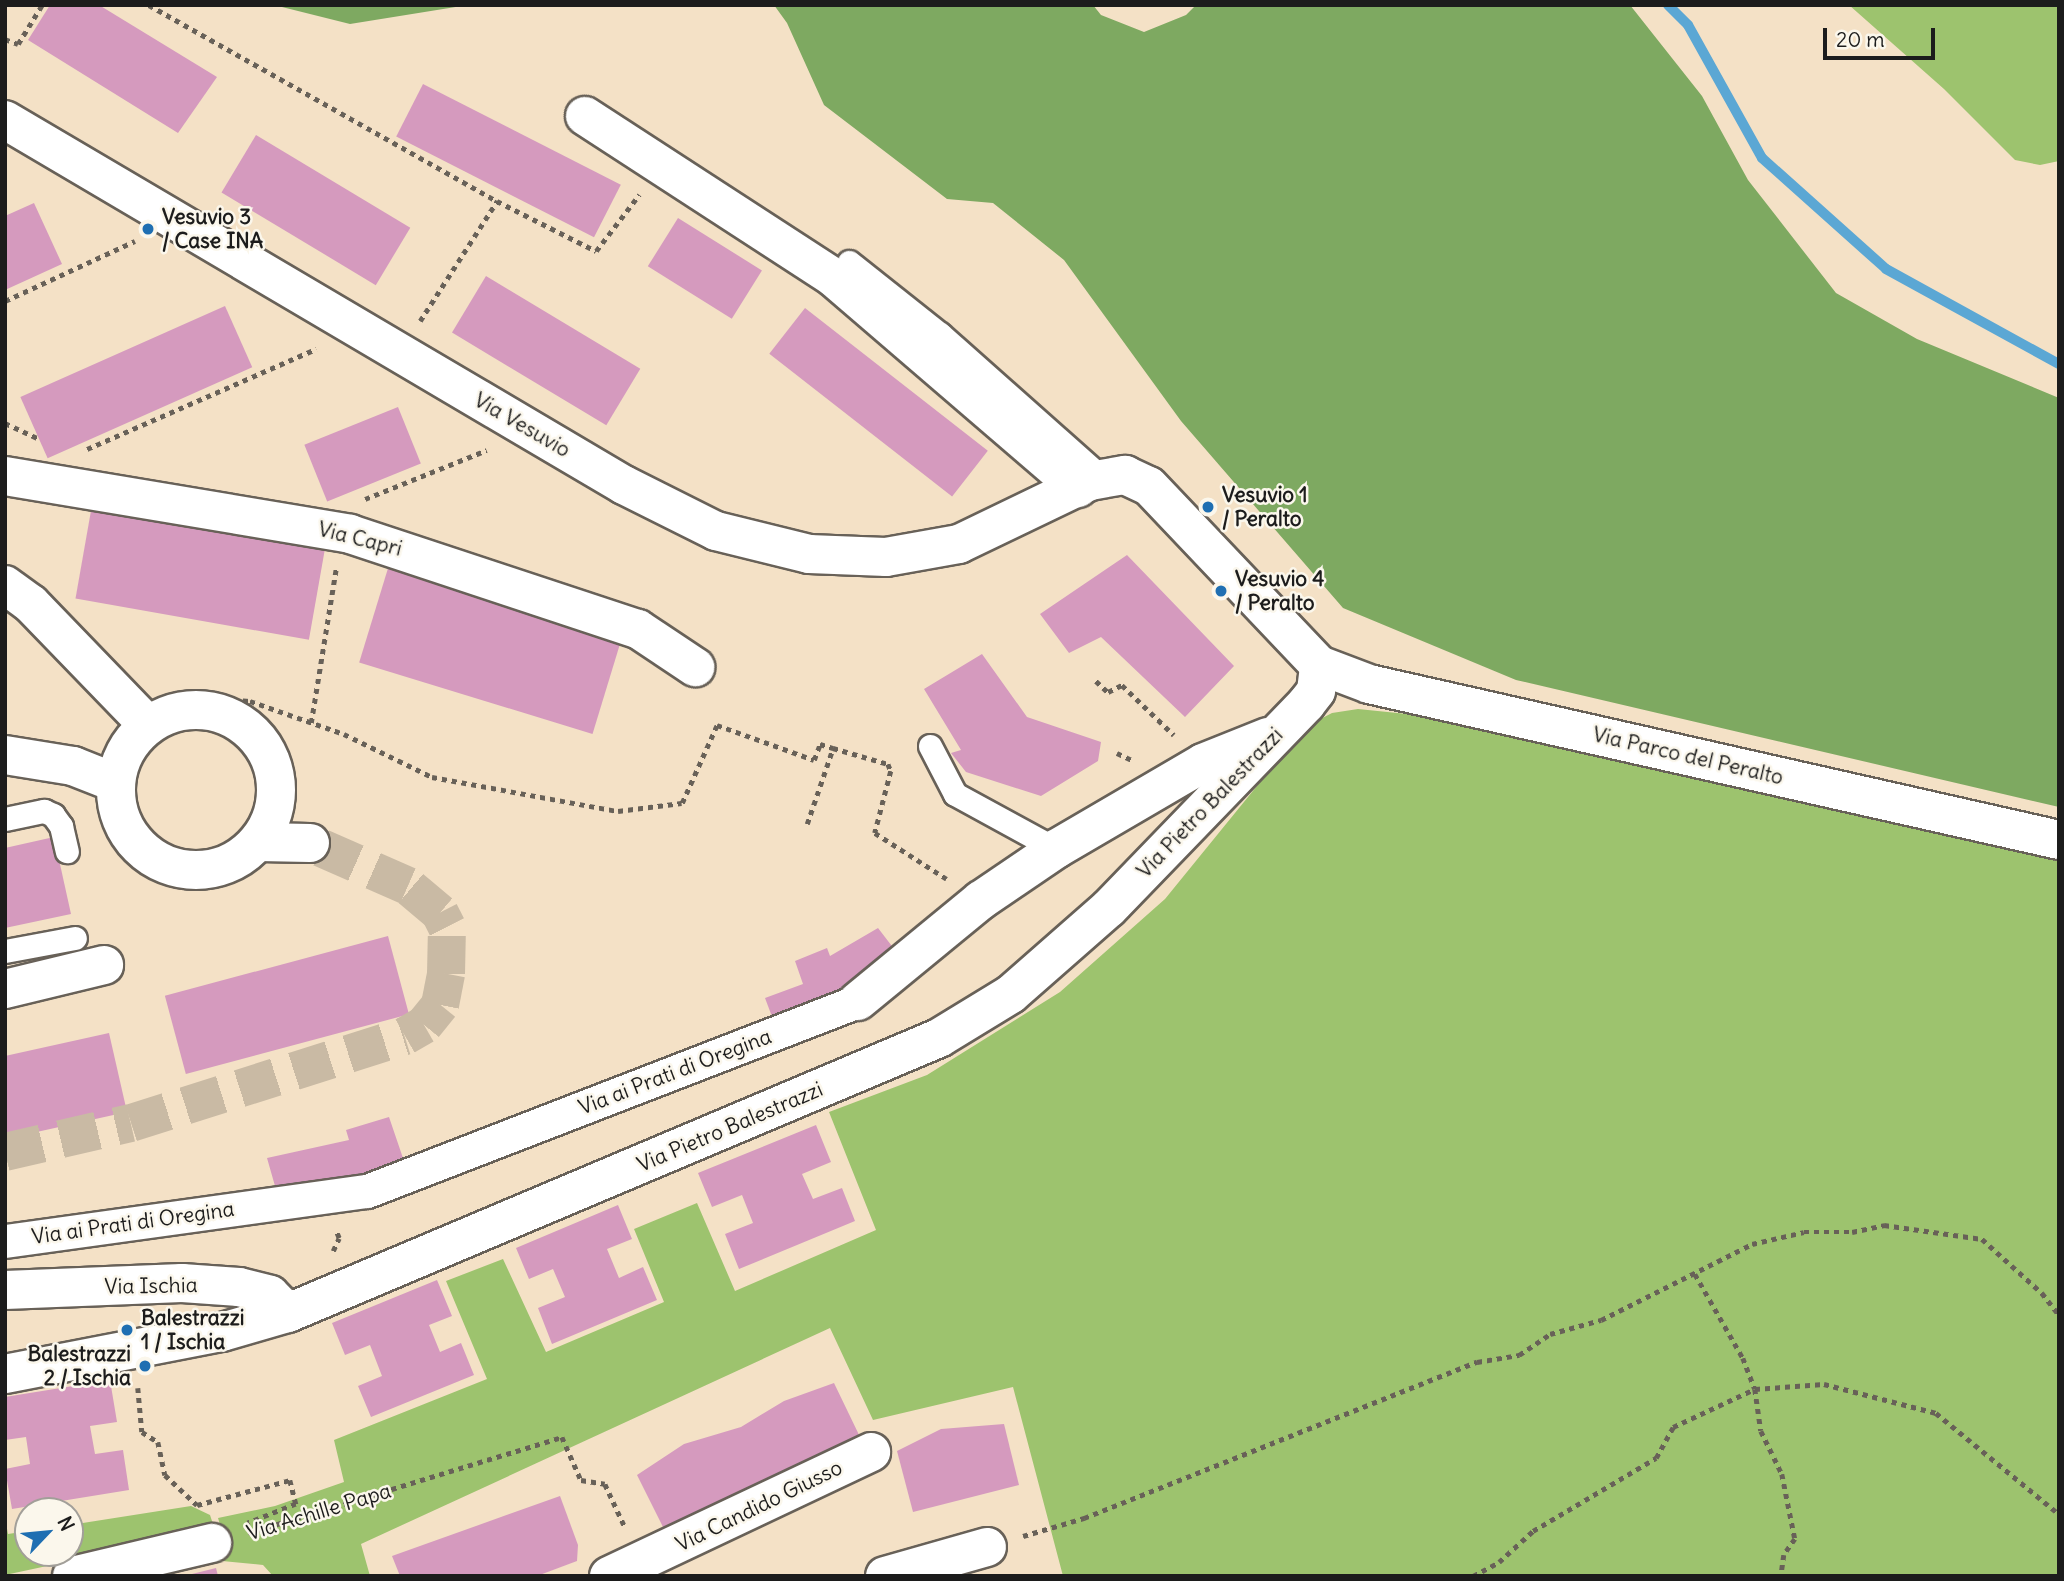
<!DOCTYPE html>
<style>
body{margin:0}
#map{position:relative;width:2064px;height:1581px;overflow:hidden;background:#f4e1c6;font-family:Delius,sans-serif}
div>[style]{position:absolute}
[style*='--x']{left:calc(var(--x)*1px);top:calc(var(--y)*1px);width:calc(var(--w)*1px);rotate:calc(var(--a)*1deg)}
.green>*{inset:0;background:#9dc36e}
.forest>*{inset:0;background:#7ea961}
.stream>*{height:10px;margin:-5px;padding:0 5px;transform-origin:5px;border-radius:5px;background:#5ba7d4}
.building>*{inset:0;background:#d59abe;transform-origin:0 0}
.minor-tunnel>*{height:38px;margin-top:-19px;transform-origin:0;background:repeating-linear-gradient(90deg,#c9baa4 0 38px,transparent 0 57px)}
.path>*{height:4.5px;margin-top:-2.25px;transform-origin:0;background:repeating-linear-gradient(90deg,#686158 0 5px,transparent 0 10px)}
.roads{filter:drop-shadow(2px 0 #686158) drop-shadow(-2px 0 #686158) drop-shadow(0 2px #686158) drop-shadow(0 -2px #686158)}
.service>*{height:23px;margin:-11.5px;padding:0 11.5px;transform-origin:11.5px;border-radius:11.5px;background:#fff}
.pedestrian>*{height:33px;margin:-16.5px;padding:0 16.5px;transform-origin:16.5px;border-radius:16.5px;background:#fff}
.minor>*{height:38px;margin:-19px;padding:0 19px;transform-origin:19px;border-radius:19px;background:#fff}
.minor>.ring{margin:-19px;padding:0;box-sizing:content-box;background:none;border:38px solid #fff;border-radius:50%}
.dots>*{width:19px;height:19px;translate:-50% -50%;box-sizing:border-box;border:4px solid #fbf7ec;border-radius:50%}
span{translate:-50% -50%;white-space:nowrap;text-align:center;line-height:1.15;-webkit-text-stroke:5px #fbf7ec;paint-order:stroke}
.poi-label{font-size:21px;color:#1c1c1c;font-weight:700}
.left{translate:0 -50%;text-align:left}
.right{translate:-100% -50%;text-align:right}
.street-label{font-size:21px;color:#1c1c1c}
.frame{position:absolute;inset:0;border:7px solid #1c1c1c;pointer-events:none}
.north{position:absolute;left:14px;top:1497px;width:70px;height:70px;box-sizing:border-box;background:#fbf7ec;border:2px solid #a29f99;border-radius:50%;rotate:64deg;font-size:19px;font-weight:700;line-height:28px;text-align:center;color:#1c1c1c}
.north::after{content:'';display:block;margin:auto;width:24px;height:32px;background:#1f6fb2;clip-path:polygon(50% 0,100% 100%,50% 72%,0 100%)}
.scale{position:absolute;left:1823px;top:28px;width:112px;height:32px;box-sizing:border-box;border:4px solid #1c1c1c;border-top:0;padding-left:9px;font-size:21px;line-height:24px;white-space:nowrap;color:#1c1c1c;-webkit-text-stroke:5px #fbf7ec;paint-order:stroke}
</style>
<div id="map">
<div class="green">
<i style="clip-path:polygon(1849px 5px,2059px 5px,2059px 161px,2040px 165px,2015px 160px,1944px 89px)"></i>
<i style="clip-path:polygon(1358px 709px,1505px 724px,2059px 854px,2059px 1576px,1063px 1576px,1013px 1387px,873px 1420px,830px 1328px,361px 1544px,370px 1576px,273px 1576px,263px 1565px,222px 1561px,225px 1541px,218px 1518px,275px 1506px,344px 1482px,334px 1440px,487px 1379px,446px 1281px,503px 1259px,546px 1352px,664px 1302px,634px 1229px,697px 1203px,735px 1291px,876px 1230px,829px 1112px,927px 1075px,1060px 992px,1165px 899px,1305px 727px,1332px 713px)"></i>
<i style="clip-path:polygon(191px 1506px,210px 1515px,215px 1530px,5px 1575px,5px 1518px,8px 1534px,28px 1531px,28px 1553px,70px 1553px,70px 1525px)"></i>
</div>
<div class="forest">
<i style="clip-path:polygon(274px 5px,468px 5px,350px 24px)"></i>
<i style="clip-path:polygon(774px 5px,1093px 5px,1101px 15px,1144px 32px,1186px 15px,1196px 5px,1630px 5px,1702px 96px,1748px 180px,1836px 293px,1917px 339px,2059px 398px,2059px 807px,1516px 680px,1343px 608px,1181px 421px,1064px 260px,993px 203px,947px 199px,824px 105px,787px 23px)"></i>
</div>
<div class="stream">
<i style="--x:1668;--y:5;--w:28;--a:45"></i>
<i style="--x:1688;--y:25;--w:152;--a:60.9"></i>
<i style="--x:1762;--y:158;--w:166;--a:41.8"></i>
<i style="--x:1886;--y:269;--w:197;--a:28.8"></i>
</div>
<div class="building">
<i style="clip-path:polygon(50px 5px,99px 5px,217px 77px,178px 133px,28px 40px)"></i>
<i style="left:423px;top:84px;width:222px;height:59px;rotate:27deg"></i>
<i style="left:256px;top:135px;width:180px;height:67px;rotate:31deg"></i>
<i style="clip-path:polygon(34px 203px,62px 264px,5px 290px,5px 216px)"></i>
<i style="left:678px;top:218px;width:99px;height:57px;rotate:32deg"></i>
<i style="left:486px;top:276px;width:180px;height:66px;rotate:31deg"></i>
<i style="left:225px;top:306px;width:67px;height:224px;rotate:66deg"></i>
<i style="left:805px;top:308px;width:232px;height:58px;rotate:38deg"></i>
<i style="left:398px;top:407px;width:61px;height:101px;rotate:68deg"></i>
<i style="left:92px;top:505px;width:237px;height:95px;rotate:10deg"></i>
<i style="clip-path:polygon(1127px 555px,1234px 666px,1185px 717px,1101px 637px,1069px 653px,1040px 614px)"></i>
<i style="left:389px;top:565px;width:244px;height:102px;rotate:17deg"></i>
<i style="clip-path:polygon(982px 654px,1027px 717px,1101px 742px,1098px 761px,1041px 796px,966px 772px,951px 753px,961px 750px,924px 689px)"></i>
<i style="clip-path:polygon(54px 837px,71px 914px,5px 928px,5px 848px)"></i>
<i style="clip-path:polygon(878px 928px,898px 954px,849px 989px,774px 1022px,765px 998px,803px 984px,795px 961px,827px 948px,830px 956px)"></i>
<i style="left:388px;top:936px;width:81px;height:231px;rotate:75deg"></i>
<i style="clip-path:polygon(109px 1033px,127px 1112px,5px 1139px,5px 1056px)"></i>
<i style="clip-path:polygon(389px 1117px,405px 1164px,362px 1181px,277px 1193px,267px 1158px,349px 1140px,346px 1130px)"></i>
<i style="clip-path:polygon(816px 1125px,831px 1162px,802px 1174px,813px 1199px,842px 1188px,855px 1221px,739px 1269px,725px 1234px,753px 1223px,742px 1195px,712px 1207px,698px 1173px)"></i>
<i style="clip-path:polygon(618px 1205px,632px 1239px,607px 1249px,619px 1278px,643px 1267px,657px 1300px,552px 1344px,538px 1308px,565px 1297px,553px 1269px,529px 1279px,516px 1248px)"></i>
<i style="clip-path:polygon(437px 1280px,452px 1316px,429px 1325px,440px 1352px,461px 1343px,474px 1375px,371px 1417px,358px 1386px,382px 1376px,370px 1345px,345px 1355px,332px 1323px)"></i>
<i style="clip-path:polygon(110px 1380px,117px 1422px,90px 1426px,95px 1454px,123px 1450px,129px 1490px,12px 1509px,5px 1469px,30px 1464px,26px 1437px,5px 1440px,5px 1397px)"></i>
<i style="clip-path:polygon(834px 1383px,861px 1439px,663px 1527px,637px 1475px,684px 1444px,741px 1427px,784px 1401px)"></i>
<i style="clip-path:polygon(1004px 1424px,1019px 1485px,913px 1512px,897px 1451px,941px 1429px)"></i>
<i style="clip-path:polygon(560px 1496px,578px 1545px,577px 1561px,537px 1576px,400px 1576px,392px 1556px)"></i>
<i style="clip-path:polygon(216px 1568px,218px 1576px,188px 1576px,188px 1575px)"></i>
</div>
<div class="minor-tunnel">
<i style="--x:5;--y:1152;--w:129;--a:-13"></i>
<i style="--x:131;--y:1123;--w:287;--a:-17.6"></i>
<i style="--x:405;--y:1036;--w:22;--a:-30"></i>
<i style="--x:424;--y:1025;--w:26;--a:-51"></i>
<i style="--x:440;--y:1005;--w:32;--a:-79"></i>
<i style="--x:446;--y:974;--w:47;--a:-88.8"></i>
<i style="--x:447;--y:927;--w:16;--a:-117"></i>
<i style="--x:440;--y:913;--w:42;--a:-139.8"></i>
<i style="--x:408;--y:886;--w:107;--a:-156.3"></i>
</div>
<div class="path">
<i style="--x:149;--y:5;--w:399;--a:29.4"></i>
<i style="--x:497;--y:201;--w:111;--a:26.8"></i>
<i style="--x:596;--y:251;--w:71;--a:-52.5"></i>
<i style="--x:5;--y:39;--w:14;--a:21"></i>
<i style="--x:18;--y:44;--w:46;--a:-58.4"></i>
<i style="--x:5;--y:301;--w:143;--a:-24.8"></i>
<i style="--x:420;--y:321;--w:143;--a:-57.3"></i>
<i style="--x:5;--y:423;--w:38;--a:25"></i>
<i style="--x:87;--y:449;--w:250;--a:-23.6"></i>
<i style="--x:365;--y:499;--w:131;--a:-21.9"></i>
<i style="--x:1096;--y:681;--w:16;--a:43"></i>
<i style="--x:1108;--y:692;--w:16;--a:-27"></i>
<i style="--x:1122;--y:685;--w:72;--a:43.9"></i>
<i style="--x:173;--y:695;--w:77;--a:4.5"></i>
<i style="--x:250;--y:701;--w:100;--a:19.3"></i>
<i style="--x:344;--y:734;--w:98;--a:26"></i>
<i style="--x:432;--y:777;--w:189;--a:10.4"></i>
<i style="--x:618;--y:811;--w:64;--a:-7.1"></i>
<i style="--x:682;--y:803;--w:85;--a:-65.8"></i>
<i style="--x:717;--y:725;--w:103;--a:19.8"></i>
<i style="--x:814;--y:760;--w:17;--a:-69"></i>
<i style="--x:820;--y:744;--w:14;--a:17"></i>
<i style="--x:311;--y:723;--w:157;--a:-80.8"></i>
<i style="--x:1117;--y:753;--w:17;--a:25"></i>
<i style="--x:807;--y:824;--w:80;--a:-71.1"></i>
<i style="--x:833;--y:748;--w:57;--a:16.2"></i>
<i style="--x:888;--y:764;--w:8;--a:67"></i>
<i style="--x:891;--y:771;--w:64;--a:104.5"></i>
<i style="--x:875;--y:833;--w:85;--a:32.6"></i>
<i style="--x:333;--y:1251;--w:14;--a:-65"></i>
<i style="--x:339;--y:1238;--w:8;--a:-113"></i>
<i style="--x:1695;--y:1274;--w:97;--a:60.3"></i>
<i style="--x:1743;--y:1358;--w:33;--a:69"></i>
<i style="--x:1755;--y:1389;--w:42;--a:81.9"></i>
<i style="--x:1761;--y:1431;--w:48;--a:64"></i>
<i style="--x:1782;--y:1474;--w:66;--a:78.7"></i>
<i style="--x:1795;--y:1539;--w:19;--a:125"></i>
<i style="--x:1784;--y:1555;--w:21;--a:98"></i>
<i style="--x:138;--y:1388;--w:44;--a:84.8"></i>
<i style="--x:142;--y:1432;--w:19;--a:32"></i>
<i style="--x:158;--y:1442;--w:34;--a:78"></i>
<i style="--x:165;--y:1475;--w:44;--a:43.2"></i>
<i style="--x:197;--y:1505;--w:96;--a:-15"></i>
<i style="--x:290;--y:1480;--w:25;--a:76"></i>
<i style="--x:296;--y:1504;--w:52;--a:158.4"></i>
<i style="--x:248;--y:1523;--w:5;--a:101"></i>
<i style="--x:248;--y:1533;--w:328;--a:-17"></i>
<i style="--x:562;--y:1437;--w:47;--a:66.2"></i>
<i style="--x:581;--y:1480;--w:24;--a:9"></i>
<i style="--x:605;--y:1484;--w:47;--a:65.1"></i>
<i style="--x:1023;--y:1536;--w:64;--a:-16.4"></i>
<i style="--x:1084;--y:1518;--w:423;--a:-21.7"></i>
<i style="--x:1477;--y:1362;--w:43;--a:-9.5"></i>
<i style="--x:1519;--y:1355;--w:37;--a:-34"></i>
<i style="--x:1550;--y:1334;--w:53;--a:-15.4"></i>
<i style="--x:1601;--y:1320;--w:169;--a:-26.7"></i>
<i style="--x:1752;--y:1244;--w:53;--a:-13"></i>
<i style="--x:1804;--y:1232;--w:48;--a:0"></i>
<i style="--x:1852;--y:1232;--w:33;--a:-12"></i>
<i style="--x:1884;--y:1225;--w:99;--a:8.1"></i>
<i style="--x:1982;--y:1239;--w:81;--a:42"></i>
<i style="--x:2042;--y:1293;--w:28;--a:52"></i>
<i style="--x:1473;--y:1576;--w:30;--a:-28"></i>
<i style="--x:1499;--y:1562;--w:46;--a:-42.4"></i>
<i style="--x:1533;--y:1531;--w:143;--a:-30.7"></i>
<i style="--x:1656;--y:1458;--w:35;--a:-61"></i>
<i style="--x:1673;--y:1427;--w:90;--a:-24.9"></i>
<i style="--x:1755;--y:1389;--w:69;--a:-4.1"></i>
<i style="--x:1824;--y:1384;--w:116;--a:14.5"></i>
<i style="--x:1936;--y:1413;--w:159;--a:39.4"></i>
</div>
<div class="roads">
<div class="service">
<i style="--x:849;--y:262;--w:116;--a:38.4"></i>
<i style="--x:940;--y:334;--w:215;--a:41.6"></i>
<i style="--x:930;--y:746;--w:54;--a:62.5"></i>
<i style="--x:955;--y:794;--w:115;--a:28.6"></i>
<i style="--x:5;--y:819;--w:40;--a:-12"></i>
<i style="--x:44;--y:811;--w:10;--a:24"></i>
<i style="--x:53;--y:815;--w:14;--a:54"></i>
<i style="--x:61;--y:826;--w:26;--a:77"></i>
<i style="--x:5;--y:951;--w:71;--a:-10.5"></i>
</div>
<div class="pedestrian">
<i style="--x:5;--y:1241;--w:365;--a:-7.9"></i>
<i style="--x:367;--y:1191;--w:526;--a:-21.15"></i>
</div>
<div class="minor">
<i style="--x:585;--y:116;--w:297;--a:33"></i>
<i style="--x:834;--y:278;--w:322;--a:40.7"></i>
<i style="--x:5;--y:120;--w:719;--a:30.53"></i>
<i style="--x:624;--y:485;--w:103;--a:26.6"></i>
<i style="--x:716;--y:531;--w:96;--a:13.9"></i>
<i style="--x:809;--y:554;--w:77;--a:2.2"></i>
<i style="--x:886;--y:557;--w:74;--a:-10.1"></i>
<i style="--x:959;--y:544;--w:145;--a:-25.7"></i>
<i style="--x:1090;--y:481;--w:36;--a:-10"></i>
<i style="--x:1125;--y:475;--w:26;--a:25"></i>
<i style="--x:1149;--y:486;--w:247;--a:46.5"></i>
<i style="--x:1319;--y:665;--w:53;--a:20.8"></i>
<i style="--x:1369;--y:684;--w:707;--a:12.74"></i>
<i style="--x:5;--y:476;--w:350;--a:9.5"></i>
<i style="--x:350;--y:534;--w:303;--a:18.3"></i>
<i style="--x:638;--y:629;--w:69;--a:33.7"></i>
<i style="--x:5;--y:585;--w:32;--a:36"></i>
<i style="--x:31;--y:604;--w:168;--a:46"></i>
<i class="ring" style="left:116px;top:710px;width:122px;height:122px"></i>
<i style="--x:5;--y:755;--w:69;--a:9.2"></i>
<i style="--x:73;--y:766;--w:46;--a:21.6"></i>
<i style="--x:259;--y:842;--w:51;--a:1.1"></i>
<i style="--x:5;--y:989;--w:102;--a:-13.6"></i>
<i style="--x:858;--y:1001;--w:159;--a:-39.4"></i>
<i style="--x:981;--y:900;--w:91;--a:-34.2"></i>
<i style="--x:1056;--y:849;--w:170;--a:-30.3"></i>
<i style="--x:1203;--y:763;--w:70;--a:-21.8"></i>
<i style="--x:5;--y:1290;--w:177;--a:-2.3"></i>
<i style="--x:182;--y:1283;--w:57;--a:4"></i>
<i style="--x:239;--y:1287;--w:32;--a:14"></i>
<i style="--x:270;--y:1295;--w:25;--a:45"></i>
<i style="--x:5;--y:1374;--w:221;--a:-11"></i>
<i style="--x:222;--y:1332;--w:69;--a:-16.1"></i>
<i style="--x:288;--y:1313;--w:707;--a:-22.9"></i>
<i style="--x:939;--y:1038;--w:84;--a:-31.4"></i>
<i style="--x:1011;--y:994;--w:130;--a:-41.3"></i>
<i style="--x:1109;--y:908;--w:284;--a:-46"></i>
<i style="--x:1306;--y:704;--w:16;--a:-52"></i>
<i style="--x:1316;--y:691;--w:26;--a:-83"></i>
<i style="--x:72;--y:1576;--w:144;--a:-13.3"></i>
<i style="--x:609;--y:1576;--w:290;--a:-25.3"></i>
<i style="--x:885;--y:1576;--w:106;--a:-15.9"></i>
</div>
</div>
<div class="dots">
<i style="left:148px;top:229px;background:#1f6fb2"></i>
<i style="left:1208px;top:507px;background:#1f6fb2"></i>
<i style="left:1221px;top:591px;background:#1f6fb2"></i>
<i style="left:127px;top:1330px;background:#1f6fb2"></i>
<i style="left:145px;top:1366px;background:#1f6fb2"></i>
</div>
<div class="poi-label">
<span class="left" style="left:162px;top:229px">Vesuvio 3<br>/ Case INA</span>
<span class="left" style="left:1222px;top:507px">Vesuvio 1<br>/ Peralto</span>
<span class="left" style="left:1235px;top:591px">Vesuvio 4<br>/ Peralto</span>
<span class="left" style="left:141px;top:1330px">Balestrazzi<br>1 / Ischia</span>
<span class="right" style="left:131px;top:1366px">Balestrazzi<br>2 / Ischia</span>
</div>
<div class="street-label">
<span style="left:522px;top:425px;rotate:30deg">Via Vesuvio</span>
<span style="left:360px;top:539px;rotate:14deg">Via Capri</span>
<span style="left:1688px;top:756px;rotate:13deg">Via Parco del Peralto</span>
<span style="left:1210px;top:803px;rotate:-46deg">Via Pietro Balestrazzi</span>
<span style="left:675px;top:1072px;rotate:-21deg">Via ai Prati di Oregina</span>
<span style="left:730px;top:1127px;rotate:-23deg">Via Pietro Balestrazzi</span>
<span style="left:133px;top:1223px;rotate:-8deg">Via ai Prati di Oregina</span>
<span style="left:151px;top:1286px;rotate:-1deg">Via Ischia</span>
<span style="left:759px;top:1506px;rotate:-26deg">Via Candido Giusso</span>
<span style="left:319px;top:1512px;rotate:-17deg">Via Achille Papa</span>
</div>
<div class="frame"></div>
<div class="north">N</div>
<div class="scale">20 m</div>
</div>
